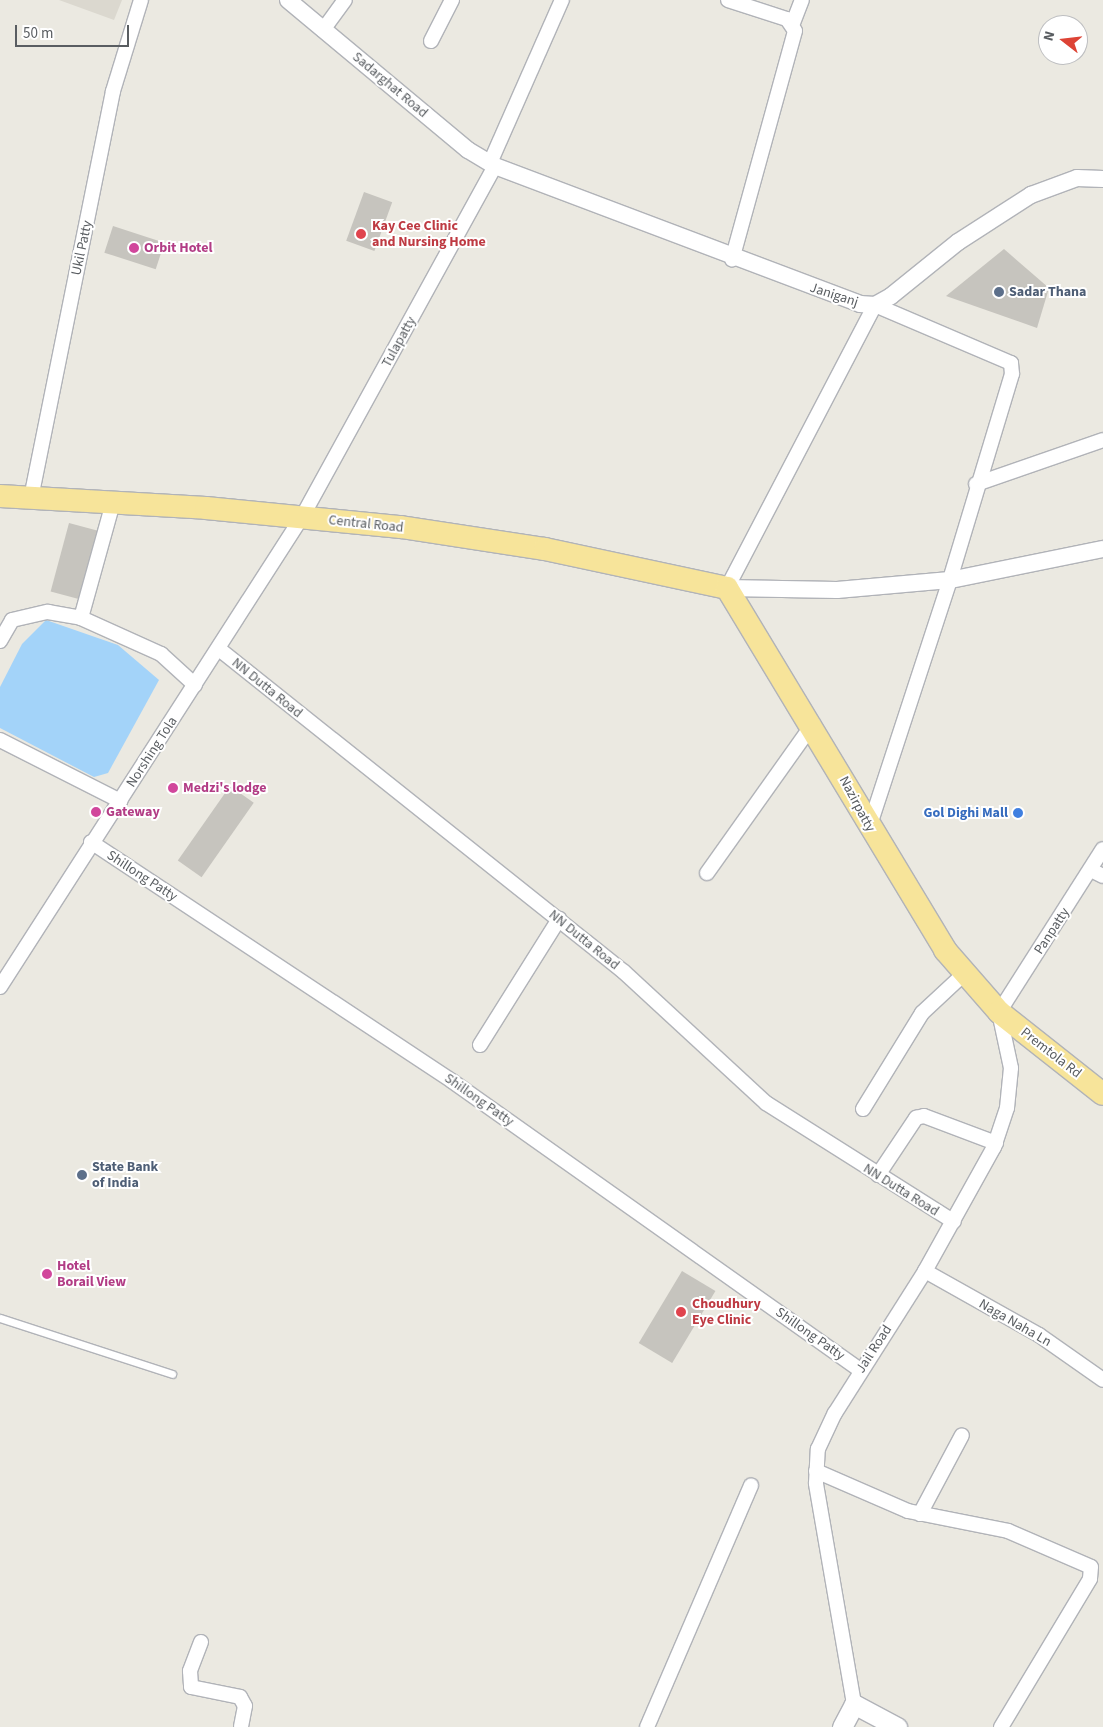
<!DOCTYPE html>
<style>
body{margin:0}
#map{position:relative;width:1103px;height:1727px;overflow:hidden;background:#ebe9e1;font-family:"Source Sans 3",sans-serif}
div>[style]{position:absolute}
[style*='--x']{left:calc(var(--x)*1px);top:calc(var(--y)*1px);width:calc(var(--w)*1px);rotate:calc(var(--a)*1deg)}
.education>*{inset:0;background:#dbd8cf}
.water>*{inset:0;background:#a3d3f9}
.building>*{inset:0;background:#c6c4be;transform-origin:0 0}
.roads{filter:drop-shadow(1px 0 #b1b3b8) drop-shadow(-1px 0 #b1b3b8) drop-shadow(0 1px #b1b3b8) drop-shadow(0 -1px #b1b3b8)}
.service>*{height:7px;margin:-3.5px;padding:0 3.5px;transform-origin:3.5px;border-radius:3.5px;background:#fff}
.minor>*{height:14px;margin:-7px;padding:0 7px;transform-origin:7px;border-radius:7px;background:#fff}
.tertiary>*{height:16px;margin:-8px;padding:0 8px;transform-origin:8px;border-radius:8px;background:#fff}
.secondary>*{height:19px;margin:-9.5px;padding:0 9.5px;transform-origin:9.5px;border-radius:9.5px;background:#fff}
.trunk>*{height:22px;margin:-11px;padding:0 11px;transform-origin:11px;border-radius:11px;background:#f7e49a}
.dots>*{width:14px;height:14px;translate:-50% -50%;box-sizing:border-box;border:2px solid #fff;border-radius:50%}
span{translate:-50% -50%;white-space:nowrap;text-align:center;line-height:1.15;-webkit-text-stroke:4px #fff;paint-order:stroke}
.street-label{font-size:14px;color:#595d61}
.health-label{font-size:14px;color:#be3a42;font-weight:700}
.left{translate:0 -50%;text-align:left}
.hotel-label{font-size:14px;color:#b23c85;font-weight:700}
.service-label{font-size:14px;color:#4e5e75;font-weight:700}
.shop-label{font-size:14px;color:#366cbe;font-weight:700}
.right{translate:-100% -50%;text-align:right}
.north{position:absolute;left:1038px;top:15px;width:50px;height:50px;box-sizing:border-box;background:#fff;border:1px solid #bdbec0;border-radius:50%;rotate:286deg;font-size:14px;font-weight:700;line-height:20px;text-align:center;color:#595d61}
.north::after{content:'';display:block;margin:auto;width:18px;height:22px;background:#dd4335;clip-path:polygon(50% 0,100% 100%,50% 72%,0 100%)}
.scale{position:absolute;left:15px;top:25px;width:114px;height:22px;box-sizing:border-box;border:2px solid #595d61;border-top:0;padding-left:6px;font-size:15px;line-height:18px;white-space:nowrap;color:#595d61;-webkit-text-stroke:4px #fff;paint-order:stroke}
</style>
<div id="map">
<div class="education">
<i style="clip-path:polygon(59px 0,122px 0,114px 20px)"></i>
</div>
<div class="water">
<i style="clip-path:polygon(46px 620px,118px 645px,159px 680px,108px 773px,94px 777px,0 728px,0 687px,22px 644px)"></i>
</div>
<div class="building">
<i style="left:364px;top:192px;width:30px;height:52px;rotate:20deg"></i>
<i style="left:113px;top:226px;width:54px;height:28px;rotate:18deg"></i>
<i style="clip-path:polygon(1004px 249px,1049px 288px,1037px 328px,946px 296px)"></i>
<i style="left:69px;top:523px;width:30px;height:71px;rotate:15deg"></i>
<i style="left:230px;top:786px;width:29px;height:91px;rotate:35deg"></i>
<i style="left:682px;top:1271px;width:39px;height:84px;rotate:31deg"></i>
</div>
<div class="roads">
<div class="service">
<i style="--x:0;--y:1318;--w:181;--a:18"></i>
</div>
<div class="minor">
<i style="--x:728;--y:0;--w:62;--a:17.9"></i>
<i style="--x:787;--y:19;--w:14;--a:56"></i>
<i style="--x:795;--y:31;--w:237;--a:105.4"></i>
<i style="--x:793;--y:23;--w:25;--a:-69"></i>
<i style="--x:323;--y:30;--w:37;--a:-54"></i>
<i style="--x:431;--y:41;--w:46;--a:-62.9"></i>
<i style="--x:490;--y:163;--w:178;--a:-66.2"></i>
<i style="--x:976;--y:484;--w:134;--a:-19.1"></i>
<i style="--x:31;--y:498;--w:415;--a:-78.6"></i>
<i style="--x:113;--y:91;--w:95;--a:-72.9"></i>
<i style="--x:727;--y:588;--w:319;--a:-62.4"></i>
<i style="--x:875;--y:305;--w:148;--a:23.1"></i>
<i style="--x:1011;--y:363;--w:11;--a:85"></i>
<i style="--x:1012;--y:374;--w:215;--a:106.8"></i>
<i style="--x:950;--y:580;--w:261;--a:108.1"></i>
<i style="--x:81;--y:618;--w:119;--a:-74.5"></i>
<i style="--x:0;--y:641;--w:24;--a:-60"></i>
<i style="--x:12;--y:620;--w:37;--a:-13"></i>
<i style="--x:48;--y:612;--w:34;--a:10"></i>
<i style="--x:81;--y:618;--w:88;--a:24.2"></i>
<i style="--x:161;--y:654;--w:46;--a:42.4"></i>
<i style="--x:219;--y:649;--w:518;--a:38.57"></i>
<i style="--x:624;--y:972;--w:193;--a:42.7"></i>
<i style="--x:766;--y:1103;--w:222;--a:32.3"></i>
<i style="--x:0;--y:740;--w:135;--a:26.9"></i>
<i style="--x:91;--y:842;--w:433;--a:33.5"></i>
<i style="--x:452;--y:1081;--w:500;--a:35.3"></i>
<i style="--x:1091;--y:870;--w:13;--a:27"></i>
<i style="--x:707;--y:873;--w:183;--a:-54.6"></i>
<i style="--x:0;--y:987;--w:559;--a:-57.28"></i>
<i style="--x:302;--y:517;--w:401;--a:-61.2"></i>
<i style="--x:480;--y:1045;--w:149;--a:-57.9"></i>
<i style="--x:863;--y:1109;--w:113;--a:-58.4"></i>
<i style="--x:922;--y:1013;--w:57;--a:-42.9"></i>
<i style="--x:878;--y:1175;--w:69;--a:-56.3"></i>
<i style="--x:916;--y:1118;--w:8;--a:-14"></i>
<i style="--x:924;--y:1116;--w:77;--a:20.6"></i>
<i style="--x:925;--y:1271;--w:131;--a:29.3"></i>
<i style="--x:1039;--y:1335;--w:78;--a:35.1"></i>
<i style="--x:816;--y:1471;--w:100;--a:23.5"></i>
<i style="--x:908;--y:1511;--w:102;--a:11.3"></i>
<i style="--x:1008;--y:1531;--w:90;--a:23.4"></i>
<i style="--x:1091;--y:1567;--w:12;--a:95"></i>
<i style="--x:1090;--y:1579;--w:173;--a:121"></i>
<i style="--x:920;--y:1514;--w:89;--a:-62"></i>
<i style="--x:201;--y:1642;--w:31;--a:111"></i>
<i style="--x:190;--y:1671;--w:16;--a:86"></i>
<i style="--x:191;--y:1687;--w:50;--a:11.5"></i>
<i style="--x:240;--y:1697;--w:10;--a:61"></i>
<i style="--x:245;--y:1706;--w:21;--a:101"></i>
<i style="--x:854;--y:1704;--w:224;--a:-99.8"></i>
<i style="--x:816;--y:1483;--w:34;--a:-87"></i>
<i style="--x:818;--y:1449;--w:40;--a:-65"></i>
<i style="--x:835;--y:1413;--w:168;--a:-57.6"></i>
<i style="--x:925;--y:1271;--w:142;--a:-60.9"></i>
<i style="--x:994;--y:1147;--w:41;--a:-71.6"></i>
<i style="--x:1007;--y:1108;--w:40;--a:-84.3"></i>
<i style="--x:1011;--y:1068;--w:57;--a:-102.1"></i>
<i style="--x:999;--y:1012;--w:193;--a:-57.5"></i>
<i style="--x:647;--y:1727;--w:263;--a:-66.7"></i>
</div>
<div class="tertiary">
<i style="--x:288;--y:0;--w:234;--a:39.8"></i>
<i style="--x:468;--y:150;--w:31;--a:31"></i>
<i style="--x:495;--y:166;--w:390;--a:20.7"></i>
<i style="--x:860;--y:304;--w:15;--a:4"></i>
<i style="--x:875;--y:305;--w:18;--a:-29"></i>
<i style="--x:891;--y:296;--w:86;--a:-38.9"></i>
<i style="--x:958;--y:242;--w:87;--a:-32.8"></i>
<i style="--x:1031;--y:195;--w:49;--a:-20.3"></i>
<i style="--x:1077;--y:178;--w:26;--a:2"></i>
<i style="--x:727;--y:588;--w:110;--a:1"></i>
<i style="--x:837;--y:590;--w:113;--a:-5.1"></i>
<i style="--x:950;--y:580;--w:156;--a:-11.5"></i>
</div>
<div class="secondary">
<i style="--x:842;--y:1727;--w:26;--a:-62"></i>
<i style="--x:854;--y:1704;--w:49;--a:28.1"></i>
</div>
<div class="trunk">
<i style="--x:0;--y:496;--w:206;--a:3.3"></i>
<i style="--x:206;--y:508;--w:196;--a:5.6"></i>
<i style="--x:401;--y:527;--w:146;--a:8.7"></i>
<i style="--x:545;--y:549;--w:186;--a:12.1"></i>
<i style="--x:727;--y:588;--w:423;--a:58.9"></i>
<i style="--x:945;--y:950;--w:82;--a:48.9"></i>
<i style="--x:999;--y:1012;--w:132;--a:38.3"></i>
</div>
</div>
<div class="dots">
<i style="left:361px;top:234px;background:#e0444e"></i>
<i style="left:134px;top:248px;background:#d1479c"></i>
<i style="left:999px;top:292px;background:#5c6f8a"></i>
<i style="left:173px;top:788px;background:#d1479c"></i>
<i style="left:96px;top:812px;background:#d1479c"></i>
<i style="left:1018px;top:813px;background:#3f7fe0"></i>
<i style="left:82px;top:1175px;background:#5c6f8a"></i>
<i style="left:47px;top:1274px;background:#d1479c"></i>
<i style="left:681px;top:1312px;background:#e0444e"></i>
</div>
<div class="street-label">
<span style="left:390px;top:85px;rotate:40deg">Sadarghat Road</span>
<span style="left:82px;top:248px;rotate:-78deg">Ukil Patty</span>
<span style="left:834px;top:295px;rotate:18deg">Janiganj</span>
<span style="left:399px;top:342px;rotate:-61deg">Tulapatty</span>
<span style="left:366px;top:524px;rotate:6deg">Central Road</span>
<span style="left:267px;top:688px;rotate:39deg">NN Dutta Road</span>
<span style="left:152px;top:752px;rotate:-57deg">Norshing Tola</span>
<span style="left:857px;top:804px;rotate:62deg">Nazirpatty</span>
<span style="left:142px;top:876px;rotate:33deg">Shillong Patty</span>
<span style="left:1052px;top:931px;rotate:-57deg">Panpatty</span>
<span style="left:584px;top:940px;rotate:39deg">NN Dutta Road</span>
<span style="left:1051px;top:1053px;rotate:38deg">Premtola Rd</span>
<span style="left:479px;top:1100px;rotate:35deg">Shillong Patty</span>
<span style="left:901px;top:1190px;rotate:32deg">NN Dutta Road</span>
<span style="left:1015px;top:1323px;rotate:30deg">Naga Naha Ln</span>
<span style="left:810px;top:1334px;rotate:35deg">Shillong Patty</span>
<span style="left:874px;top:1349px;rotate:-57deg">Jail Road</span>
</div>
<div class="health-label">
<span class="left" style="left:372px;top:234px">Kay Cee Clinic<br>and Nursing Home</span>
<span class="left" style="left:692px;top:1312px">Choudhury<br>Eye Clinic</span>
</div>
<div class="hotel-label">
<span class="left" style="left:144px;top:248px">Orbit Hotel</span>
<span class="left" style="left:183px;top:788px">Medzi's lodge</span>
<span class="left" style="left:106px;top:812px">Gateway</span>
<span class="left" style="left:57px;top:1274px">Hotel<br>Borail View</span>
</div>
<div class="service-label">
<span class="left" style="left:1009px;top:292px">Sadar Thana</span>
<span class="left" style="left:92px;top:1175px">State Bank<br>of India</span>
</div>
<div class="shop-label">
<span class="right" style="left:1008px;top:813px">Gol Dighi Mall</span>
</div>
<div class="north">N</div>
<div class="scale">50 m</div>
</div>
